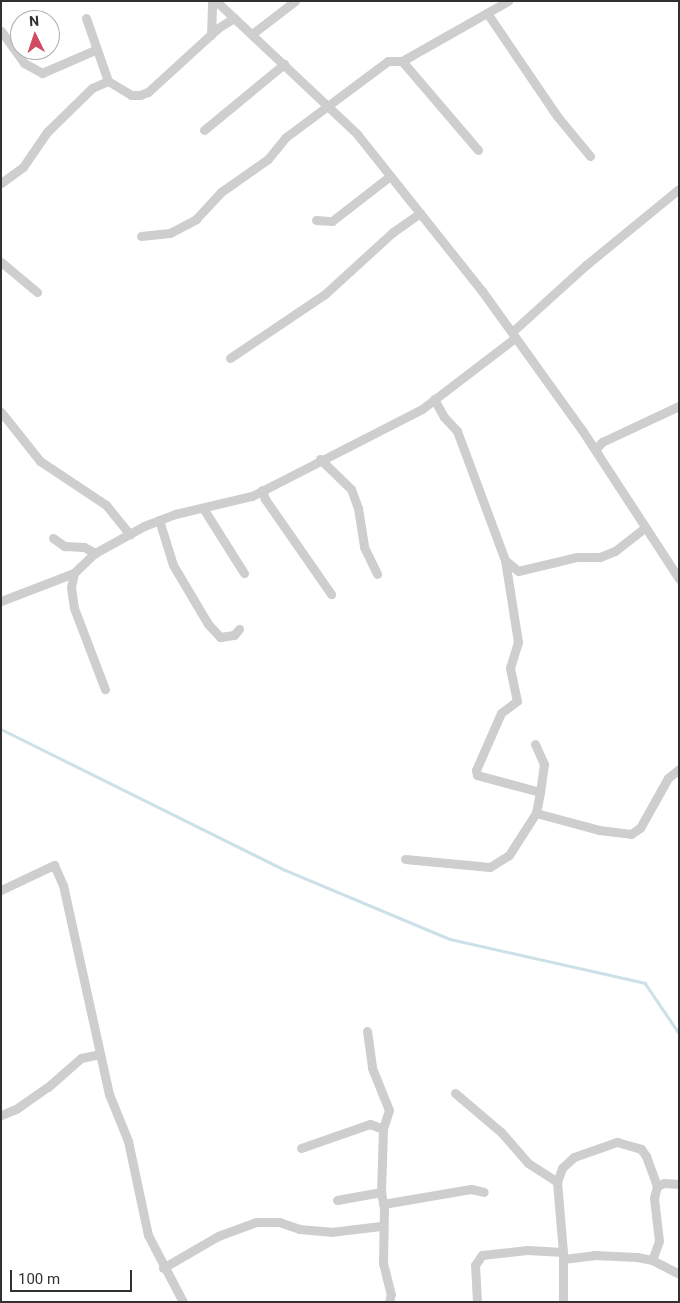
<!DOCTYPE html>
<style>
body{margin:0}
#map{position:relative;width:680px;height:1303px;overflow:hidden;background:#fff;font-family:Roboto,sans-serif}
div>[style]{position:absolute}
[style*='--x']{left:calc(var(--x)*1px);top:calc(var(--y)*1px);width:calc(var(--w)*1px);rotate:calc(var(--a)*1deg)}
.stream>*{height:2.5px;margin:-1.25px;padding:0 1.25px;transform-origin:1.25px;border-radius:1.25px;background:#cce0e7}
.minor>*{height:9px;margin:-4.5px;padding:0 4.5px;transform-origin:4.5px;border-radius:4.5px;background:#cecece}
span{translate:-50% -50%;white-space:nowrap;text-align:center;line-height:1.15;-webkit-text-stroke:5px #fff;paint-order:stroke}
.frame{position:absolute;inset:0;border:2px solid #313131;pointer-events:none}
.north{position:absolute;left:10px;top:10px;width:50px;height:50px;box-sizing:border-box;background:#fff;border:1px solid #adadad;border-radius:50%;rotate:356deg;font-size:14px;font-weight:700;line-height:20px;text-align:center;color:#313131}
.north::after{content:'';display:block;margin:auto;width:18px;height:22px;background:#d14a62;clip-path:polygon(50% 0,100% 100%,50% 72%,0 100%)}
.scale{position:absolute;left:10px;top:1270px;width:122px;height:22px;box-sizing:border-box;border:2px solid #313131;border-top:0;padding-left:6px;font-size:15px;line-height:18px;white-space:nowrap;color:#313131;-webkit-text-stroke:4px #fff;paint-order:stroke}
</style>
<div id="map">
<div class="stream">
<i style="--x:1;--y:729;--w:317;--a:26.4"></i>
<i style="--x:285;--y:870;--w:179;--a:22.7"></i>
<i style="--x:450;--y:939;--w:200;--a:12.7"></i>
<i style="--x:645;--y:983;--w:60;--a:55.8"></i>
</div>
<div class="minor">
<i style="--x:216;--y:1;--w:194;--a:43.3"></i>
<i style="--x:357;--y:134;--w:201;--a:51.5"></i>
<i style="--x:482;--y:291;--w:171;--a:54.3"></i>
<i style="--x:582;--y:430;--w:178;--a:56.9"></i>
<i style="--x:487;--y:13;--w:125;--a:55.8"></i>
<i style="--x:557;--y:116;--w:52;--a:50.5"></i>
<i style="--x:86;--y:18;--w:67;--a:70.8"></i>
<i style="--x:108;--y:81;--w:27;--a:31"></i>
<i style="--x:131;--y:95;--w:9;--a:0"></i>
<i style="--x:140;--y:95;--w:9;--a:-21"></i>
<i style="--x:148;--y:92;--w:95;--a:-42.4"></i>
<i style="--x:218;--y:28;--w:19;--a:-32"></i>
<i style="--x:1;--y:31;--w:39;--a:54"></i>
<i style="--x:24;--y:63;--w:21;--a:29"></i>
<i style="--x:42;--y:73;--w:58;--a:-23.5"></i>
<i style="--x:252;--y:34;--w:54;--a:-37.5"></i>
<i style="--x:211;--y:35;--w:34;--a:-88"></i>
<i style="--x:402;--y:61;--w:122;--a:-29.5"></i>
<i style="--x:204;--y:130;--w:104;--a:-39.5"></i>
<i style="--x:1;--y:183;--w:27;--a:-36"></i>
<i style="--x:23;--y:167;--w:42;--a:-55.6"></i>
<i style="--x:47;--y:132;--w:63;--a:-44.4"></i>
<i style="--x:92;--y:88;--w:17;--a:-24"></i>
<i style="--x:316;--y:220;--w:16;--a:4"></i>
<i style="--x:332;--y:221;--w:73;--a:-37.8"></i>
<i style="--x:141;--y:236;--w:29;--a:-6"></i>
<i style="--x:170;--y:233;--w:30;--a:-28"></i>
<i style="--x:196;--y:219;--w:37;--a:-47"></i>
<i style="--x:221;--y:192;--w:57;--a:-35.1"></i>
<i style="--x:268;--y:159;--w:28;--a:-51"></i>
<i style="--x:286;--y:137;--w:127;--a:-36.7"></i>
<i style="--x:388;--y:61;--w:14;--a:0"></i>
<i style="--x:402;--y:61;--w:117;--a:49.5"></i>
<i style="--x:1;--y:262;--w:47;--a:39.8"></i>
<i style="--x:512;--y:332;--w:100;--a:-42.2"></i>
<i style="--x:586;--y:265;--w:120;--a:-39.3"></i>
<i style="--x:230;--y:358;--w:115;--a:-34"></i>
<i style="--x:325;--y:294;--w:92;--a:-42.4"></i>
<i style="--x:393;--y:232;--w:33;--a:-35"></i>
<i style="--x:434;--y:399;--w:21;--a:61"></i>
<i style="--x:444;--y:417;--w:19;--a:47"></i>
<i style="--x:457;--y:431;--w:138;--a:69.6"></i>
<i style="--x:505;--y:560;--w:17;--a:40"></i>
<i style="--x:518;--y:571;--w:61;--a:-13.3"></i>
<i style="--x:577;--y:557;--w:23;--a:0"></i>
<i style="--x:600;--y:557;--w:16;--a:-22"></i>
<i style="--x:615;--y:551;--w:37;--a:-38"></i>
<i style="--x:1;--y:412;--w:63;--a:51.5"></i>
<i style="--x:40;--y:461;--w:79;--a:33.7"></i>
<i style="--x:106;--y:505;--w:38;--a:51"></i>
<i style="--x:595;--y:450;--w:11;--a:-49"></i>
<i style="--x:602;--y:442;--w:85;--a:-25.1"></i>
<i style="--x:320;--y:459;--w:43;--a:44.1"></i>
<i style="--x:351;--y:489;--w:20;--a:70"></i>
<i style="--x:358;--y:508;--w:39;--a:81"></i>
<i style="--x:364;--y:547;--w:30;--a:64"></i>
<i style="--x:262;--y:490;--w:9;--a:72"></i>
<i style="--x:265;--y:499;--w:116;--a:55.2"></i>
<i style="--x:203;--y:508;--w:77;--a:57.8"></i>
<i style="--x:159;--y:520;--w:47;--a:72.7"></i>
<i style="--x:173;--y:565;--w:69;--a:59.3"></i>
<i style="--x:208;--y:624;--w:18;--a:47"></i>
<i style="--x:220;--y:637;--w:14;--a:-8"></i>
<i style="--x:234;--y:635;--w:8;--a:-50"></i>
<i style="--x:53;--y:538;--w:14;--a:36"></i>
<i style="--x:64;--y:546;--w:20;--a:3"></i>
<i style="--x:84;--y:547;--w:13;--a:29"></i>
<i style="--x:74;--y:573;--w:14;--a:102"></i>
<i style="--x:71;--y:587;--w:21;--a:82"></i>
<i style="--x:74;--y:608;--w:87;--a:69.1"></i>
<i style="--x:1;--y:601;--w:78;--a:-21"></i>
<i style="--x:74;--y:573;--w:29;--a:-44"></i>
<i style="--x:95;--y:553;--w:56;--a:-28.9"></i>
<i style="--x:144;--y:526;--w:33;--a:-21"></i>
<i style="--x:175;--y:514;--w:79;--a:-13.2"></i>
<i style="--x:252;--y:496;--w:191;--a:-27.1"></i>
<i style="--x:422;--y:409;--w:117;--a:-37.4"></i>
<i style="--x:535;--y:744;--w:22;--a:66"></i>
<i style="--x:544;--y:764;--w:28;--a:98"></i>
<i style="--x:536;--y:813;--w:65;--a:15.1"></i>
<i style="--x:599;--y:830;--w:32;--a:7"></i>
<i style="--x:631;--y:834;--w:11;--a:-34"></i>
<i style="--x:640;--y:828;--w:57;--a:-60.8"></i>
<i style="--x:668;--y:778;--w:14;--a:-39"></i>
<i style="--x:405;--y:859;--w:85;--a:5.4"></i>
<i style="--x:490;--y:867;--w:22;--a:-32"></i>
<i style="--x:509;--y:855;--w:50;--a:-57.3"></i>
<i style="--x:536;--y:813;--w:21;--a:-79"></i>
<i style="--x:540;--y:792;--w:65;--a:-164.9"></i>
<i style="--x:477;--y:775;--w:5;--a:-101"></i>
<i style="--x:476;--y:770;--w:62;--a:-66.3"></i>
<i style="--x:501;--y:713;--w:20;--a:-37"></i>
<i style="--x:517;--y:701;--w:34;--a:-102"></i>
<i style="--x:510;--y:668;--w:27;--a:-73"></i>
<i style="--x:518;--y:642;--w:83;--a:-99"></i>
<i style="--x:1;--y:890;--w:59;--a:-25.3"></i>
<i style="--x:54;--y:865;--w:22;--a:66"></i>
<i style="--x:63;--y:885;--w:214;--a:77.6"></i>
<i style="--x:109;--y:1094;--w:51;--a:68"></i>
<i style="--x:128;--y:1141;--w:96;--a:78"></i>
<i style="--x:148;--y:1235;--w:76;--a:62.4"></i>
<i style="--x:367;--y:1031;--w:37;--a:82"></i>
<i style="--x:372;--y:1068;--w:45;--a:68"></i>
<i style="--x:389;--y:1110;--w:20;--a:108"></i>
<i style="--x:455;--y:1093;--w:60;--a:40.3"></i>
<i style="--x:501;--y:1132;--w:41;--a:48.9"></i>
<i style="--x:528;--y:1163;--w:35;--a:33"></i>
<i style="--x:1;--y:1115;--w:16;--a:-22"></i>
<i style="--x:16;--y:1109;--w:39;--a:-35"></i>
<i style="--x:48;--y:1087;--w:44;--a:-41.3"></i>
<i style="--x:81;--y:1058;--w:19;--a:-12"></i>
<i style="--x:301;--y:1148;--w:73;--a:-19.2"></i>
<i style="--x:370;--y:1124;--w:14;--a:21"></i>
<i style="--x:383;--y:1129;--w:63;--a:91.8"></i>
<i style="--x:657;--y:1186;--w:8;--a:-23"></i>
<i style="--x:664;--y:1183;--w:15;--a:4"></i>
<i style="--x:337;--y:1200;--w:45;--a:-10.3"></i>
<i style="--x:381;--y:1192;--w:15;--a:79"></i>
<i style="--x:384;--y:1207;--w:56;--a:91"></i>
<i style="--x:383;--y:1263;--w:32;--a:76"></i>
<i style="--x:391;--y:1294;--w:8;--a:104"></i>
<i style="--x:383;--y:1204;--w:89;--a:-9.7"></i>
<i style="--x:471;--y:1189;--w:13;--a:13"></i>
<i style="--x:563;--y:1259;--w:31;--a:-7"></i>
<i style="--x:594;--y:1255;--w:43;--a:2.7"></i>
<i style="--x:637;--y:1257;--w:15;--a:11"></i>
<i style="--x:652;--y:1260;--w:30;--a:27"></i>
<i style="--x:163;--y:1268;--w:64;--a:-30.2"></i>
<i style="--x:218;--y:1236;--w:40;--a:-20.2"></i>
<i style="--x:256;--y:1222;--w:23;--a:0"></i>
<i style="--x:279;--y:1222;--w:21;--a:19"></i>
<i style="--x:299;--y:1229;--w:32;--a:5"></i>
<i style="--x:331;--y:1232;--w:50;--a:-6.8"></i>
<i style="--x:477;--y:1302;--w:37;--a:-93"></i>
<i style="--x:475;--y:1265;--w:12;--a:-55"></i>
<i style="--x:482;--y:1255;--w:45;--a:-6.3"></i>
<i style="--x:527;--y:1250;--w:36;--a:3"></i>
<i style="--x:563;--y:1302;--w:50;--a:-90"></i>
<i style="--x:563;--y:1252;--w:70;--a:-94.9"></i>
<i style="--x:557;--y:1182;--w:15;--a:-70"></i>
<i style="--x:562;--y:1168;--w:16;--a:-43"></i>
<i style="--x:574;--y:1157;--w:46;--a:-19.2"></i>
<i style="--x:617;--y:1142;--w:25;--a:16"></i>
<i style="--x:641;--y:1149;--w:9;--a:54"></i>
<i style="--x:646;--y:1156;--w:32;--a:70"></i>
<i style="--x:657;--y:1186;--w:12;--a:104"></i>
<i style="--x:654;--y:1198;--w:43;--a:83.4"></i>
<i style="--x:659;--y:1241;--w:20;--a:110"></i>
</div>
<div class="frame"></div>
<div class="north">N</div>
<div class="scale">100 m</div>
</div>
